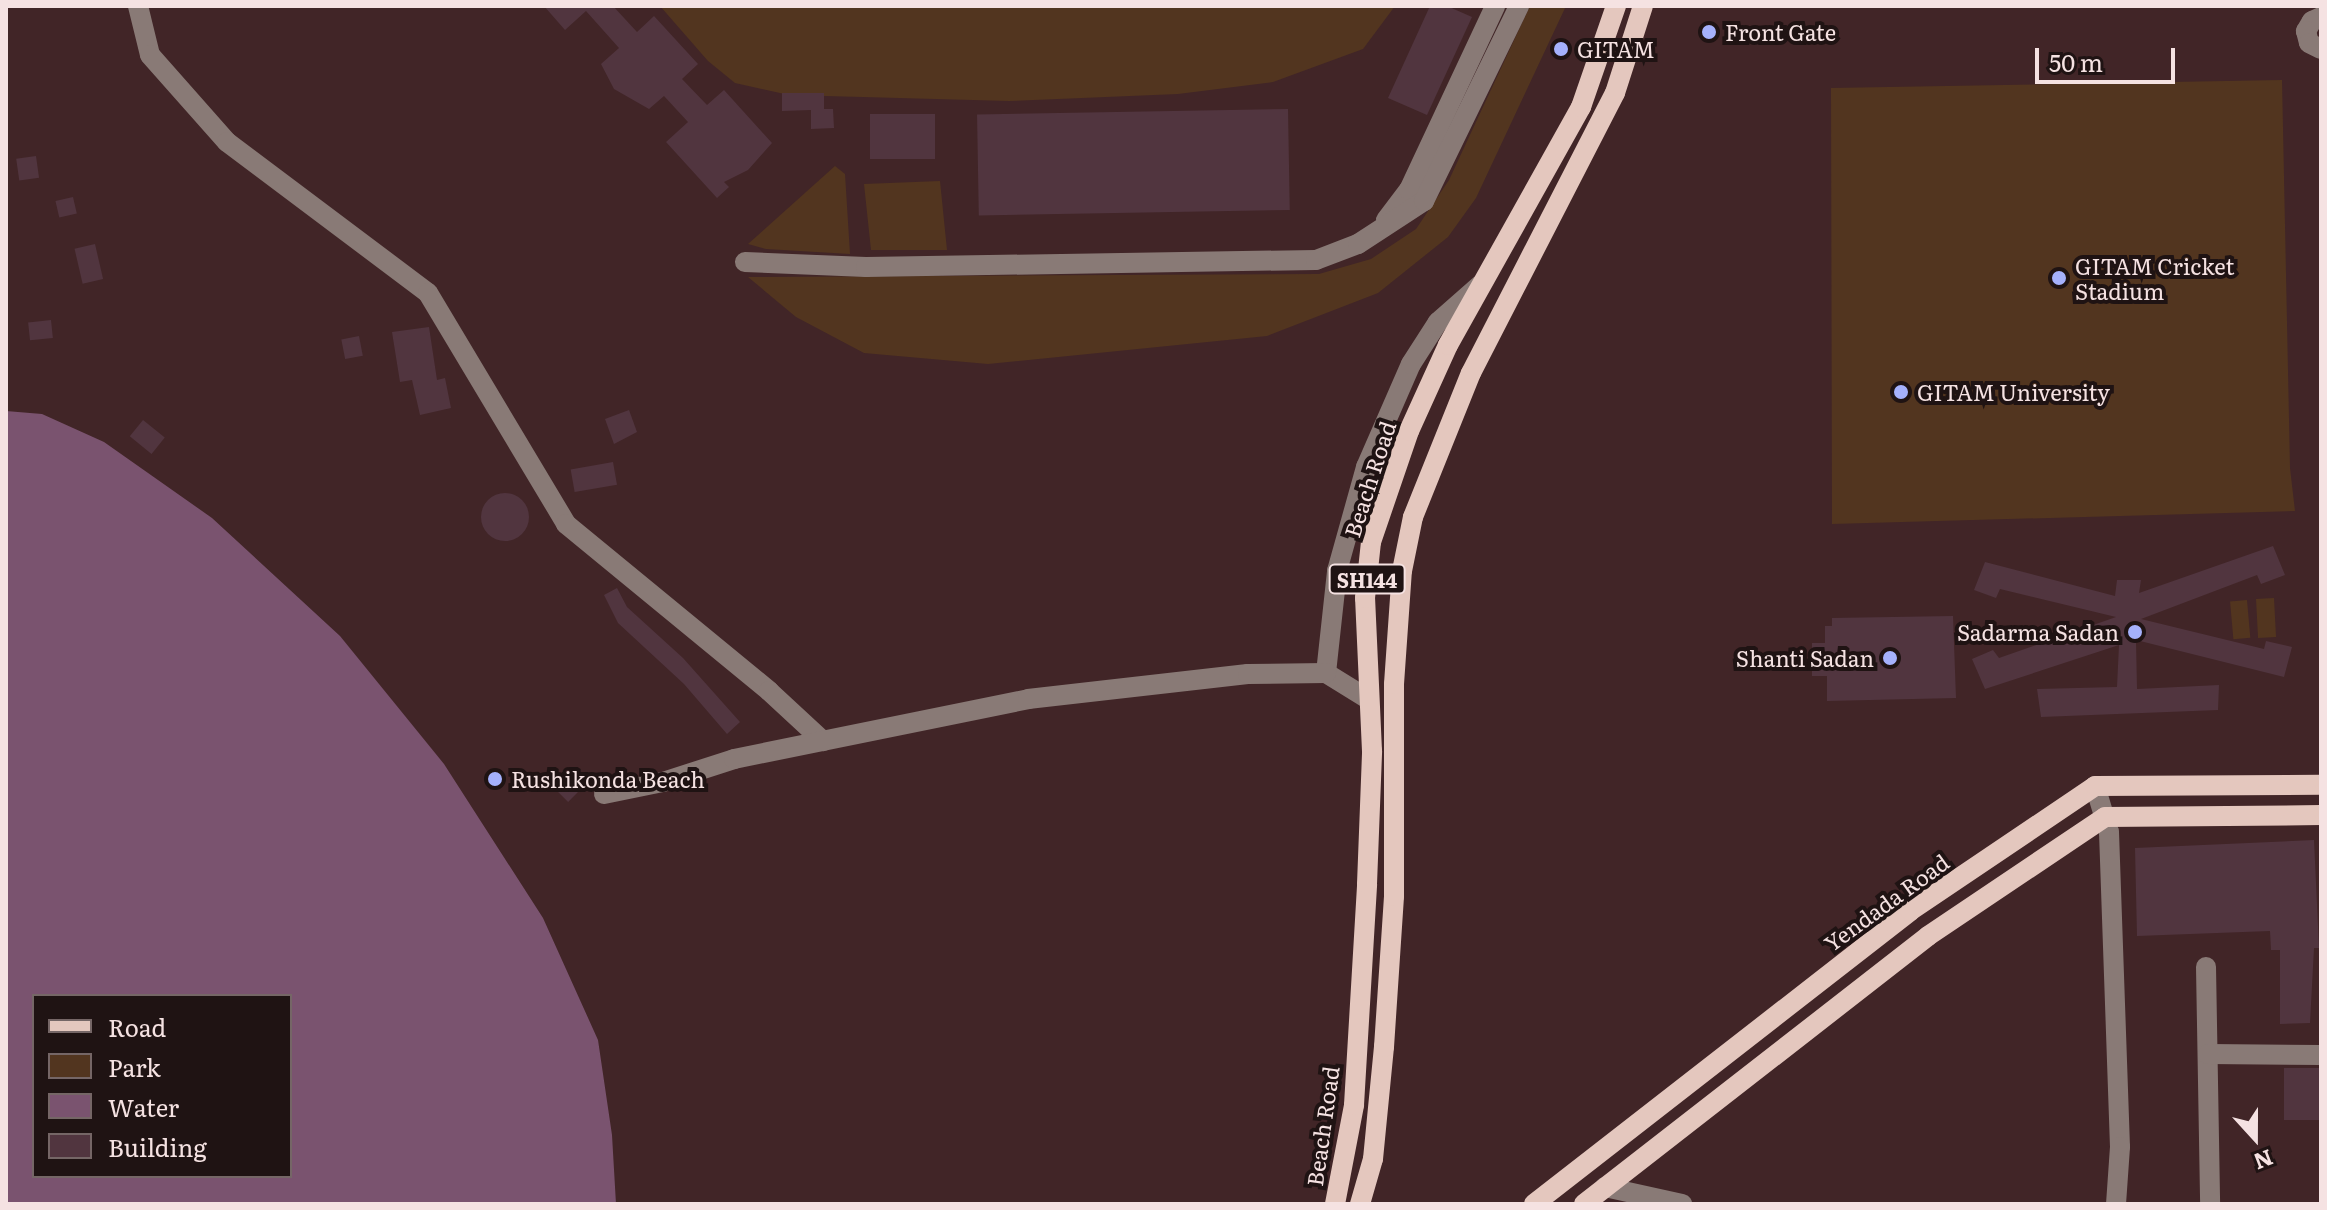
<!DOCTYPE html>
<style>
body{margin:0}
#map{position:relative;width:2327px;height:1210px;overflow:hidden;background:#412527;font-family:Literata,serif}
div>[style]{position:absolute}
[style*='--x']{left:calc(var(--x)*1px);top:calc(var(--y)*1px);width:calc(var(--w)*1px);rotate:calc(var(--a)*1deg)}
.green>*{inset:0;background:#52351f;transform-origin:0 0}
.water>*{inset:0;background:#7a536f}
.building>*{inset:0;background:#51353f;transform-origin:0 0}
.round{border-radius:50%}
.minor>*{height:20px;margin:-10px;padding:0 10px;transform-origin:10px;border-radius:10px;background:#897a76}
.major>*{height:20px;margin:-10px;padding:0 10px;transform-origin:10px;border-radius:10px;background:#e4c7be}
.dots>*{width:22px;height:22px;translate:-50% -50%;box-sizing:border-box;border:4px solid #1f1313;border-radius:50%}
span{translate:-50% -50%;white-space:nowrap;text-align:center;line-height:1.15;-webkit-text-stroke:8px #1f1313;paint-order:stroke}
.shield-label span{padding:2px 6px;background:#1f1313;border:2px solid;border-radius:6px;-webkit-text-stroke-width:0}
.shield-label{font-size:20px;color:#f5e2e2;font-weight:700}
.poi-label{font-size:22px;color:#f5e2e2}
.left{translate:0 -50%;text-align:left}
.right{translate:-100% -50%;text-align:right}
.street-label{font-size:22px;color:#f5e2e2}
.frame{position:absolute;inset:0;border:8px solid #f5e2e2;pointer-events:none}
.legend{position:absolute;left:32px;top:994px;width:260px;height:184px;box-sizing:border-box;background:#1f1313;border:2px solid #756666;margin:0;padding:10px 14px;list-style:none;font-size:24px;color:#f5e2e2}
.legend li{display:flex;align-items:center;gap:16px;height:40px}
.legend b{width:40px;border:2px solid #756666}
.north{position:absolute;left:2215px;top:1098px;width:80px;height:80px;-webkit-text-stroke:6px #1f1313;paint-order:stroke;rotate:159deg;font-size:22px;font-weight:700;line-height:32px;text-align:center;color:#f5e2e2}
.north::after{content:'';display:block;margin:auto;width:28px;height:36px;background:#f5e2e2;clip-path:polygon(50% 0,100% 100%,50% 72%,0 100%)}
.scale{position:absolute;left:2035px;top:48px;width:140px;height:36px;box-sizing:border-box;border:4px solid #f5e2e2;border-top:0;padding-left:10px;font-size:24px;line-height:28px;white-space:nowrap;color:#f5e2e2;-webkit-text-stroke:6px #1f1313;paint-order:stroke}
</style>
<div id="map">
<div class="green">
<i style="clip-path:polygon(660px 6px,1395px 6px,1363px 49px,1273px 82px,1178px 94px,1009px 101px,789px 95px,735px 83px,708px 61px)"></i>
<i style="clip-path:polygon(1530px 6px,1566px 6px,1476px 198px,1448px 237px,1378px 293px,1267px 336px,988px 364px,864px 353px,796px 317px,748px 277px,1319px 274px,1371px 259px,1416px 229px,1449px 180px)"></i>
<i style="clip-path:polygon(2282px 80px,2290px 468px,2295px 511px,1832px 524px,1831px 88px)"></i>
<i style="clip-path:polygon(835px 166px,845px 174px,850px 254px,766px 249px,748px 244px)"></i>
<i style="clip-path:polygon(940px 181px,947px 250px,871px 250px,864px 184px)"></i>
<i style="left:2274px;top:598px;width:39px;height:18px;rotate:87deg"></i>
<i style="left:2247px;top:600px;width:38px;height:17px;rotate:85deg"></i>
</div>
<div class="water">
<i style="clip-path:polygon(evenodd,6px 411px,42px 414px,104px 442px,212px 518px,340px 636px,444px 764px,543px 918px,598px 1040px,612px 1135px,616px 1204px,6px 1204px,6px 411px,34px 996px,290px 996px,290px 1176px,34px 1176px,34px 996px)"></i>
</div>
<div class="building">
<i style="clip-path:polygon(544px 6px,613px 6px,637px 32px,654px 16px,698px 64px,682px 79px,707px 105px,724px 90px,772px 143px,748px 170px,724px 182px,729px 187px,717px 198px,666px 142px,688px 122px,664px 96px,649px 109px,614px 89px,601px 64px,619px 48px,586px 11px,565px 30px)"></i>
<i style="clip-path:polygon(1430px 6px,1447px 6px,1472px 17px,1427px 115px,1388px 98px)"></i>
<i style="clip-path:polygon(782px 93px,824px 93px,824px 109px,833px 109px,834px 128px,811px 129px,811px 110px,782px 111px)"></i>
<i style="left:1288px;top:109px;width:101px;height:311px;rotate:89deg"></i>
<i style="left:935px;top:114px;width:45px;height:65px;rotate:90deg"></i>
<i style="left:36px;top:156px;width:22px;height:20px;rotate:82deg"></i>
<i style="left:73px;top:197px;width:17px;height:18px;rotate:77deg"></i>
<i style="left:95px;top:244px;width:36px;height:21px;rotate:77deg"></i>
<i style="left:51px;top:320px;width:18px;height:23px;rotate:84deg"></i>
<i style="clip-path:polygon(429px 327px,437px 380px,445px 378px,451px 408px,420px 415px,412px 380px,400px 382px,392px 332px)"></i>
<i style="left:359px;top:336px;width:20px;height:18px;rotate:79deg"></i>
<i style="clip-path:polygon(629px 410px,637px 432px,614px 444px,605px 419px)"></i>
<i style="left:143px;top:420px;width:28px;height:21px;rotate:39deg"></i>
<i style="left:613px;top:462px;width:23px;height:43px;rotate:80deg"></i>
<i class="round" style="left:481px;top:493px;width:48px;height:48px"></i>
<i style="clip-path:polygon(2273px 546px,2285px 575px,2261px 584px,2257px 575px,2141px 619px,2264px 649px,2266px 641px,2292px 647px,2284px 677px,2136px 640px,2137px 689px,2219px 685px,2218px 710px,2041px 717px,2037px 689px,2117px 687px,2119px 645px,1985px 689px,1972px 659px,1993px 650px,1999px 658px,2116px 617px,2000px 589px,1996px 598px,1974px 590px,1985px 562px,2115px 596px,2117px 580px,2141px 580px,2139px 593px)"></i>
<i style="clip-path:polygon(617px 588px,627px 607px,683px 658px,740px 722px,727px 734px,684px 684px,618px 623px,604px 595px)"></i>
<i style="clip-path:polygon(1953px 616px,1956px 698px,1827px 701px,1827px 676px,1812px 676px,1812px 643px,1825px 643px,1825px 626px,1832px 626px,1832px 618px)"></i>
<i style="left:566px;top:780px;width:17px;height:14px;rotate:45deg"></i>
<i style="clip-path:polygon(2314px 840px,2319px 948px,2314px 948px,2310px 1023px,2280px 1024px,2280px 950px,2271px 950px,2270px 931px,2137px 936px,2135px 848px)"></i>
<i style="left:2284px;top:1068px;width:37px;height:52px"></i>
</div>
<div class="minor">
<i style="--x:138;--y:6;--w:50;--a:76.2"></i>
<i style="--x:150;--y:55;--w:116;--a:48.5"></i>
<i style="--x:227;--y:142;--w:251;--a:36.9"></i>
<i style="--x:428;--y:293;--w:269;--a:59.1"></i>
<i style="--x:566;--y:524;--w:263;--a:39.4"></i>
<i style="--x:769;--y:691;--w:74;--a:42.8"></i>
<i style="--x:2321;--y:17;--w:10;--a:156"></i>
<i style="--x:2312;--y:21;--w:12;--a:121"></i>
<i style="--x:2306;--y:31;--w:12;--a:76"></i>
<i style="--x:2309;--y:43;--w:13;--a:27"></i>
<i style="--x:1386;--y:220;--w:38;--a:-53"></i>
<i style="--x:1409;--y:190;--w:203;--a:-64.9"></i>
<i style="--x:745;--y:262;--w:121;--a:2.4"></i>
<i style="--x:866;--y:267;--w:450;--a:-0.9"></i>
<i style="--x:1316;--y:260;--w:45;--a:-20.9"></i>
<i style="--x:1358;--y:244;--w:79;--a:-33.1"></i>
<i style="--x:1424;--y:201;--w:217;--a:-64"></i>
<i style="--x:1368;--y:699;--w:49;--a:-148.2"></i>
<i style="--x:1326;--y:673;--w:103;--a:-83.8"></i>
<i style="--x:1337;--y:571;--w:108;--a:-74.4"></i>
<i style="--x:1366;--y:467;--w:112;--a:-66.4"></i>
<i style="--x:1411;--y:364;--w:50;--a:-57.3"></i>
<i style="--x:1438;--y:322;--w:56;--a:-41.4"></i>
<i style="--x:2095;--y:786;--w:48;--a:73.1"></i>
<i style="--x:2109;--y:832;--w:315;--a:88"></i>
<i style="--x:2120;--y:1147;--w:57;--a:94"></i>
<i style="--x:604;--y:794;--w:60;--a:-11.5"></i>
<i style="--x:663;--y:782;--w:75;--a:-17.9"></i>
<i style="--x:734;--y:759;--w:300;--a:-11.5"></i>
<i style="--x:1028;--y:699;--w:221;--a:-6.5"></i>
<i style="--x:1248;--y:674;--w:78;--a:-0.7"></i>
<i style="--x:2206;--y:967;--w:237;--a:89"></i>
<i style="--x:2208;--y:1054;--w:113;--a:0.5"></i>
<i style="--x:1605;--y:1187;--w:79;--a:12.4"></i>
</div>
<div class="major">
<i style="--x:1335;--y:1204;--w:101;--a:-79.1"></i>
<i style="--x:1354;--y:1105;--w:221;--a:-86.6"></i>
<i style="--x:1367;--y:884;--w:133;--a:-87.8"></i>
<i style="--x:1372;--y:751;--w:153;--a:-92.6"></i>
<i style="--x:1365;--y:598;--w:56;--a:-83.9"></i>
<i style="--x:1371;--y:542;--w:117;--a:-71.1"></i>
<i style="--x:1409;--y:431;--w:94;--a:-65.6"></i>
<i style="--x:1448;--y:345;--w:273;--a:-60.8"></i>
<i style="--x:1581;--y:107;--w:107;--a:-70.9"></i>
<i style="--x:1360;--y:1204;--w:47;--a:-73.9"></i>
<i style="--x:1373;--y:1159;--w:113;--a:-84.4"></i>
<i style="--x:1384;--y:1047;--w:151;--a:-86.2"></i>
<i style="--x:1394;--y:896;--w:212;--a:-90"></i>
<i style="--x:1394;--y:684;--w:113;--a:-86"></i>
<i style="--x:1402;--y:571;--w:55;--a:-78.5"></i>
<i style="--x:1413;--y:517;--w:155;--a:-68.1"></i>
<i style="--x:1471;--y:373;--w:315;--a:-62.8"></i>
<i style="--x:1615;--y:93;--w:91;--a:-72.2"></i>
<i style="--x:1534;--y:1204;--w:477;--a:-37.9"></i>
<i style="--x:1910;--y:911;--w:223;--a:-34"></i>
<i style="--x:2095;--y:786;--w:226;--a:-0.3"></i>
<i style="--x:1584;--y:1204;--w:436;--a:-37.9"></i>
<i style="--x:1928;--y:936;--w:213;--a:-33.9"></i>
<i style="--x:2105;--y:817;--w:216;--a:-0.5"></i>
</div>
<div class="dots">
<i style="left:1709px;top:32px;background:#a5b1fc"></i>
<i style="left:1561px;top:49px;background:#a5b1fc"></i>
<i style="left:2059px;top:278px;background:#a5b1fc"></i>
<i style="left:1901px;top:392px;background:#a5b1fc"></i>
<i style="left:2135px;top:632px;background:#a5b1fc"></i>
<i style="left:1890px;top:658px;background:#a5b1fc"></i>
<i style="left:495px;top:779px;background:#a5b1fc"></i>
</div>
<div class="shield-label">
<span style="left:1367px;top:579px">SH144</span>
</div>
<div class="poi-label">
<span class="left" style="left:1725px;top:32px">Front Gate</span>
<span class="left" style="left:1577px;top:49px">GITAM</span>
<span class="left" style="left:2075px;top:278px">GITAM Cricket<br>Stadium</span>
<span class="left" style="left:1917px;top:392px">GITAM University</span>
<span class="right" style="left:2119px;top:632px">Sadarma Sadan</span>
<span class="right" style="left:1874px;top:658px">Shanti Sadan</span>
<span class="left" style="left:511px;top:779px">Rushikonda Beach</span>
</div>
<div class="street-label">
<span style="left:1369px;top:479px;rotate:-72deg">Beach Road</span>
<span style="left:1886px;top:902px;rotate:-36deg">Yendada Road</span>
<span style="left:1322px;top:1126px;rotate:-82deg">Beach Road</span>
</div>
<div class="frame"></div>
<ul class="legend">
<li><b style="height:10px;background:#e4c7be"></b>Road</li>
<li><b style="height:22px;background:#52351f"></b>Park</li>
<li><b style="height:22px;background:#7a536f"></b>Water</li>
<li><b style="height:22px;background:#51353f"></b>Building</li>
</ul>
<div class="north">N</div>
<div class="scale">50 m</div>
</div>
